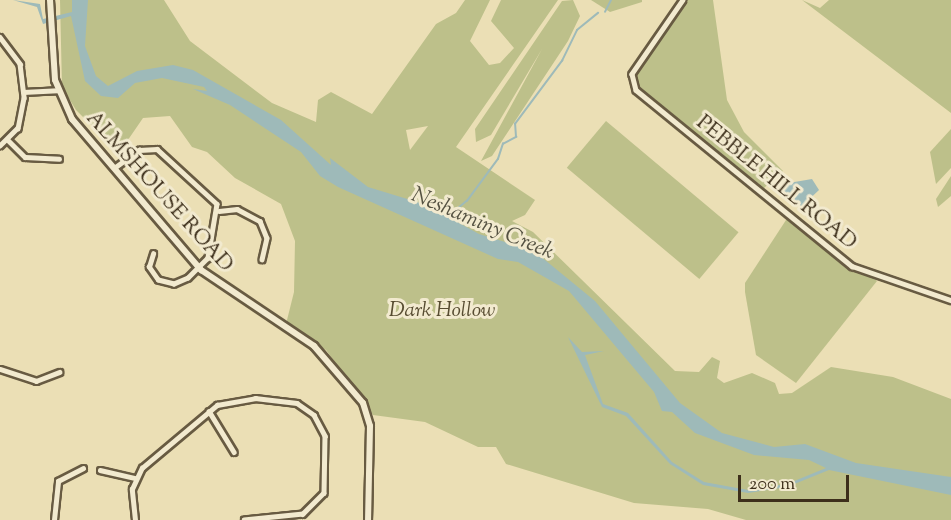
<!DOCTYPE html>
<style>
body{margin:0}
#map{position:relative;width:951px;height:520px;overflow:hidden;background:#ebdfb5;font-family:"Sorts Mill Goudy",serif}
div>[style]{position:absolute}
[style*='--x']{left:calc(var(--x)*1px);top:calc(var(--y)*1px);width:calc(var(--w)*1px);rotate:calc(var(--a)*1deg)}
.green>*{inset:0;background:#bdc08a;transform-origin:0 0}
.water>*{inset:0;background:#9ebab9}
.stream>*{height:1.5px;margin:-0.75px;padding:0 0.75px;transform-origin:0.75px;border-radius:0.75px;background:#9ebab9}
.roads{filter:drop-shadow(2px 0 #685b42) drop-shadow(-2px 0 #685b42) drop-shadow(0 2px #685b42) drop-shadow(0 -2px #685b42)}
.street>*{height:4.5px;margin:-2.25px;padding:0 2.25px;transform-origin:2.25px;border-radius:2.25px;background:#f2eacf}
.secondary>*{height:6px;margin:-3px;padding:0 3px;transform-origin:3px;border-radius:3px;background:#f2eacf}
span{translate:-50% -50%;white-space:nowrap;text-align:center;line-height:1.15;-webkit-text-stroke:6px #f2eacf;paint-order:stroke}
.street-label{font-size:21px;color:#3d2f1b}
.park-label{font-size:21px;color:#574c31;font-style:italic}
.water-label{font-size:22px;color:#555242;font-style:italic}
.scale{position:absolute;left:738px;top:475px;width:111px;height:27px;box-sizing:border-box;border:3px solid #3d2f1b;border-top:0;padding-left:8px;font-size:18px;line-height:21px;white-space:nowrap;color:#3d2f1b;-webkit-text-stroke:4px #f2eacf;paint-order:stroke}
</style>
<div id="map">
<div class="green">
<i style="clip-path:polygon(evenodd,60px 0,164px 0,190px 41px,272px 103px,316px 122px,318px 100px,331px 92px,372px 114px,436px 24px,456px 13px,465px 0,490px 0,470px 41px,489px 65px,500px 63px,514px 48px,491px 21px,501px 0,558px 0,456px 147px,535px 200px,525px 215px,512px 221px,533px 232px,675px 371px,699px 372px,712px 357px,720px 361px,717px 378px,724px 383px,752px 373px,775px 383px,779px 394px,792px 393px,831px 367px,893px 377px,951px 399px,951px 520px,746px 520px,708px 509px,634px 503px,506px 464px,496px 447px,478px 447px,425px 422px,373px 415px,326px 350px,286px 324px,294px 292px,295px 241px,281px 204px,235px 178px,207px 152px,192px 147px,170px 116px,143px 118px,119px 153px,76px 110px,62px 87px,60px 0,428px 126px,410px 150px,406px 130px,428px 126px)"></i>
<i style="clip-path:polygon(573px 0,580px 16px,568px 41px,492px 156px,481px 161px,542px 49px,491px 135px,476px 142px,475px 129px,562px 1px)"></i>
<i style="clip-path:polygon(591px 0,642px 0,642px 2px,610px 12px)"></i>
<i style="clip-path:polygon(686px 0,713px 0,727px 100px,744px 132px,783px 171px,764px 188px,634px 83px,633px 75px)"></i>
<i style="clip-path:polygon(802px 0,820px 8px,829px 0,951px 0,951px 113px)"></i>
<i style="left:606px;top:121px;width:173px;height:61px;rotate:40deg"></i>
<i style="clip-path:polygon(951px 129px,951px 168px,936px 184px,930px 152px)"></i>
<i style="clip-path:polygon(951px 176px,951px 196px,938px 207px,936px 199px)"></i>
<i style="clip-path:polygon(788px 217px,877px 281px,796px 383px,756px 355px,745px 292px,745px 283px)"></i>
</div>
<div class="water">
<i style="clip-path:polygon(13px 0,40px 4px,43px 19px,72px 12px,72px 0,88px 0,85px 46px,96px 76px,108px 86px,137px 71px,173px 65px,193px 70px,281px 120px,331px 165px,330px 158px,368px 187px,427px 205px,479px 234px,534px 251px,595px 301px,680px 403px,722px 433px,774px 447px,805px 444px,856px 463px,951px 477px,951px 495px,829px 470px,787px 487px,748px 493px,703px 485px,670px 464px,626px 416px,602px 407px,568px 337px,582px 352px,604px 351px,585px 355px,603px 404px,628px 413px,672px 462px,704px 482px,748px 490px,787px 484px,826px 468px,809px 460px,754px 455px,695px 433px,672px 412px,662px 411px,654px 392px,569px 291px,518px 262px,498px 259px,338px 187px,320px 176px,301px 152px,230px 105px,193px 89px,207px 91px,204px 87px,162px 78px,135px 83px,118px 98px,101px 96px,85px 81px,71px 16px,43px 24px,37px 7px)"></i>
<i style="clip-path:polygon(812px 179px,819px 190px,801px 207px,777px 185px)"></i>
</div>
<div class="stream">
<i style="--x:605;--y:12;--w:13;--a:-63"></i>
<i style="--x:444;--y:220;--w:30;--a:-40"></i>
<i style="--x:467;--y:201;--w:52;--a:-53.6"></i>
<i style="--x:498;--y:159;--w:16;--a:-72"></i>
<i style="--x:503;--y:144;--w:15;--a:-28"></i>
<i style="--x:516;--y:137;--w:13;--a:-94"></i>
<i style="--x:515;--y:124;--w:79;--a:-53.3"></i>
<i style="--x:562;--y:61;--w:34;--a:-64"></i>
<i style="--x:577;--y:30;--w:27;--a:-39"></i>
</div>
<div class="roads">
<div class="street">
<i style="--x:683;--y:0;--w:90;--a:124.6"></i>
<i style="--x:632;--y:74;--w:16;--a:76"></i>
<i style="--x:636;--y:90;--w:279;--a:39.2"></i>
<i style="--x:852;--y:266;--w:105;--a:19"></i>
<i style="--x:0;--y:37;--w:34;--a:53"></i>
<i style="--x:20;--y:64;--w:34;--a:83"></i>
<i style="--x:24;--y:98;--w:31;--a:101"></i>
<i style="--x:18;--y:128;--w:25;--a:135"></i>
<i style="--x:23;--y:92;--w:34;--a:-3"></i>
<i style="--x:8;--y:140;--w:24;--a:45"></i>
<i style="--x:25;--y:157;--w:34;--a:3"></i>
<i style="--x:114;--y:168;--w:31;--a:-36"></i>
<i style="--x:139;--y:150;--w:18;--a:-3"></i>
<i style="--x:157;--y:149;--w:81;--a:42.5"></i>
<i style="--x:217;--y:204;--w:55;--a:99.5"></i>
<i style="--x:208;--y:258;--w:28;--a:135"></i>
<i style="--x:188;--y:278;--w:15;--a:157"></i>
<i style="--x:174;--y:284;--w:16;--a:-166"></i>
<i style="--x:158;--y:280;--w:16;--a:-125"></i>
<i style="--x:149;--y:267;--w:14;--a:-73"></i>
<i style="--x:219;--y:211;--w:18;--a:-6"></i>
<i style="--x:237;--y:209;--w:26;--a:28"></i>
<i style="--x:260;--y:221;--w:18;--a:68"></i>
<i style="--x:267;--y:238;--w:22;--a:103"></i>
<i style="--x:0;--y:369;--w:38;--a:18"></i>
<i style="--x:36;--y:381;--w:25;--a:-21"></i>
<i style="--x:209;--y:411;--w:48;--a:58.6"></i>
<i style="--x:100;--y:470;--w:37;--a:13"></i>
<i style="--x:54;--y:520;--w:39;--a:-84"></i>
<i style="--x:58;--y:481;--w:28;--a:-27"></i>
<i style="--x:135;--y:520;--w:31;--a:-96"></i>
<i style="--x:132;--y:489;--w:23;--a:-65"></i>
<i style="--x:142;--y:468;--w:98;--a:-40"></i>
<i style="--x:217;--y:405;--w:39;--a:-10"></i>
<i style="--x:255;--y:398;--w:42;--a:6.8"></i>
<i style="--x:297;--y:403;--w:21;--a:35"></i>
<i style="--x:314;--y:415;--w:24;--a:62"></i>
<i style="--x:325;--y:436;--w:57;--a:91"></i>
<i style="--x:324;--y:493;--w:30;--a:135"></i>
<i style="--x:303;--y:514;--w:59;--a:174.2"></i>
</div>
<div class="secondary">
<i style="--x:50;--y:0;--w:80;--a:86.4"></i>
<i style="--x:55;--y:80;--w:43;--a:66.4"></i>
<i style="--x:72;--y:119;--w:199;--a:49.5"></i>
<i style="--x:201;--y:270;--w:136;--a:33.9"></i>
<i style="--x:314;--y:346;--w:75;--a:49.3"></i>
<i style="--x:363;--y:403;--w:24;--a:73"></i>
<i style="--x:370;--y:426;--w:94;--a:91.2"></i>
</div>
</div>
<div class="street-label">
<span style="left:776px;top:183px;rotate:39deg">PEBBLE HILL ROAD</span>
<span style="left:159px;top:192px;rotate:48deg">ALMSHOUSE ROAD</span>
</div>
<div class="park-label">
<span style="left:442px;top:311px">Dark Hollow</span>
</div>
<div class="water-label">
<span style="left:482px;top:225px;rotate:23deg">Neshaminy Creek</span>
</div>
<div class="scale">200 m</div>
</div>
